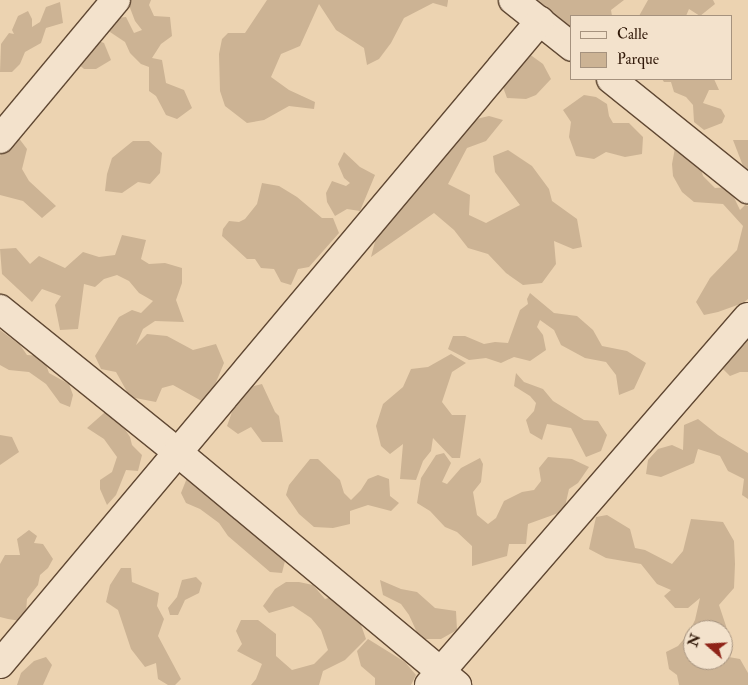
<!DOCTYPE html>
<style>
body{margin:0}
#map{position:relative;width:748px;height:685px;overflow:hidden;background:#ecd3b1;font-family:"IM FELL Double Pica",serif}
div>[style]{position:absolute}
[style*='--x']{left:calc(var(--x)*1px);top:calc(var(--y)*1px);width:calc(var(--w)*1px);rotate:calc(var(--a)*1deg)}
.green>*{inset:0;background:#ccb394}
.roads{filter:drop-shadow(1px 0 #604833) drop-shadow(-1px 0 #604833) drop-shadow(0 1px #604833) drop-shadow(0 -1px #604833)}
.minor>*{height:28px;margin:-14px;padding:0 14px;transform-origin:14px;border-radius:14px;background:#f3e2cc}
span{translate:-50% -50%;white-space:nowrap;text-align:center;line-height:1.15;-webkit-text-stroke:4.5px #f3e2cc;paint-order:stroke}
.legend{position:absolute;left:570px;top:15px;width:162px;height:65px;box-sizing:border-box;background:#f3e2cc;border:1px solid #a5927e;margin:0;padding:6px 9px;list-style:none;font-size:15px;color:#311909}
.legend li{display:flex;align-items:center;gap:10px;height:25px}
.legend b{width:25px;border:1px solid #a5927e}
.north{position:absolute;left:683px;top:620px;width:50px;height:50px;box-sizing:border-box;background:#f3e2cc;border:1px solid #a5927e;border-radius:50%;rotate:289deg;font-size:14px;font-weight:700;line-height:20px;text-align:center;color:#311909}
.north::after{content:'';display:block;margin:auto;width:18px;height:22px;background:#8f2418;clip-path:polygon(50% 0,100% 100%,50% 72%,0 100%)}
</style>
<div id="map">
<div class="green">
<i style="clip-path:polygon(127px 0,151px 0,149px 5px,154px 16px,170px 17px,172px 36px,161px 44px,152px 58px,162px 60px,166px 83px,184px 90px,192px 108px,177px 119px,166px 115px,156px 96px,149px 91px,149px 67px,141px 64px,130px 53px,125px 42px,101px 26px,105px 19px,126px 17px,134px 33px,142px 30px,135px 21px)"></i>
<i style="clip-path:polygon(267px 0,448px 0,448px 1px,447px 7px,433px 3px,404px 18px,391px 43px,379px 59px,367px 65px,364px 48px,336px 30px,319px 4px,300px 46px,281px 54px,271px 77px,289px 90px,315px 102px,314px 109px,289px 106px,264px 120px,247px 123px,225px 106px,220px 91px,219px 54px,222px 39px,228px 33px,245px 33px)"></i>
<i style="clip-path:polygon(525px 0,624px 0,611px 10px,612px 16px,572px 16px,572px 37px)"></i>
<i style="clip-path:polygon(648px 0,713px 0,715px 4px,700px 16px,689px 9px,686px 16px,639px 16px)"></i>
<i style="clip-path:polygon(60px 2px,63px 23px,46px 28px,41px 43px,25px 52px,20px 64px,12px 72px,0 72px,1px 44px,9px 33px,14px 34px,12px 30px,18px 16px,28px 11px,32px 19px,32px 27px,40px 22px,46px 7px)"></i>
<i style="clip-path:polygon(93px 39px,104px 43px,111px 60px,96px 69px,84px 69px,76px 62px)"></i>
<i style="clip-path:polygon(525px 51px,543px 64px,551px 79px,536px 95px,526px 99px,507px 98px,499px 76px)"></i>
<i style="clip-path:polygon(662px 79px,714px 79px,719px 90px,709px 90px,703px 103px,721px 109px,725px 116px,722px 123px,704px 130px,694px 122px,693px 105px,686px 97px,674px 92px,671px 82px,664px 82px)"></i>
<i style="clip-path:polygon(584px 95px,596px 97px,607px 104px,609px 116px,613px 123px,629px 123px,643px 137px,642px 154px,625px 157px,606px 152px,594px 159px,576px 156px,569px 137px,571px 122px,563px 110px)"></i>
<i style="clip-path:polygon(489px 116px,503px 120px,486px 141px,467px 148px,448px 184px,470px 195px,469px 215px,486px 223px,520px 205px,495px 172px,493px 156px,508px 150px,532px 166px,549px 189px,552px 201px,577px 219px,582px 247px,573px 249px,554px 241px,556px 264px,542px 283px,523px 285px,506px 273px,488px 254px,468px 248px,454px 230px,434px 213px,371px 257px,378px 230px,444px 156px,468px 121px)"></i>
<i style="clip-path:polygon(18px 137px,27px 149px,22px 169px,29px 181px,56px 206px,42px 218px,23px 201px,0 195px,0 156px,5px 147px)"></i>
<i style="clip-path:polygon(733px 140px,748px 140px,748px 172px,743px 166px)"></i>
<i style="clip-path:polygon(133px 141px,149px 141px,162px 153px,160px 173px,150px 184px,138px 182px,122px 193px,105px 191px,107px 174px,112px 158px)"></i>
<i style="clip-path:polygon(675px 148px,688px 154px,700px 166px,703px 176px,715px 188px,729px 187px,740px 210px,745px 205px,748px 206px,748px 299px,743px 303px,718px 312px,704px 315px,696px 302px,710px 278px,737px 250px,743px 226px,723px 204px,694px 202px,682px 192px,673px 176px,672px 164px)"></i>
<i style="clip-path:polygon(344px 152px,360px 167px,375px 175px,360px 211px,347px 209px,335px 216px,327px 202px,326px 193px,332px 181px,346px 186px,350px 183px,344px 178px,338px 164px)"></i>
<i style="clip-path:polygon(262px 183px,279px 186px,297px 197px,322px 218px,333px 218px,339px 233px,309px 267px,298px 269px,291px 285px,281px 282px,274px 269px,261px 268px,255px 259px,247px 259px,222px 236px,223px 229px,229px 221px,239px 222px,245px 219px,257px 204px)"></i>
<i style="clip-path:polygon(122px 235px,146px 240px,141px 259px,149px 264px,165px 263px,182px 268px,182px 283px,176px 300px,184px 322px,155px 321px,143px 329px,136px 345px,147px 334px,167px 336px,193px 350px,216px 344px,224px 363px,207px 404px,173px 385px,162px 388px,156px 402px,130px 397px,116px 372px,101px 369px,95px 356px,119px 317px,132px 310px,141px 313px,153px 301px,139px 293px,129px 281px,117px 275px,104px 279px,95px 287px,84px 284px,78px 329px,60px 330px,55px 305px,61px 296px,42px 289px,32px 302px,2px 274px,0 249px,16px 248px,30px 264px,39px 256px,65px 268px,83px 252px,99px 257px,115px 255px)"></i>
<i style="clip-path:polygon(530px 293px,554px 313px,577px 316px,593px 330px,602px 346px,627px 351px,646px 363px,634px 389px,619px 395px,616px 375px,606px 362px,585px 358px,561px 345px,554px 330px,540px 320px,537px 327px,543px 335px,546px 350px,530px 361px,514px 357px,501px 363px,486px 358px,469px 360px,448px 349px,453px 336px,465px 336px,484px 344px,495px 342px,508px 343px,520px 310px,528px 304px,527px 299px)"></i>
<i style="clip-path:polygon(748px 329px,748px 372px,740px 372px,730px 376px,721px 367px)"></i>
<i style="clip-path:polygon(0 330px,20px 345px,27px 355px,43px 356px,49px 373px,69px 384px,73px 395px,70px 407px,60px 403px,46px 384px,29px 372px,9px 370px,0 365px)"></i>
<i style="clip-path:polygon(451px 354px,466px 363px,452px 372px,442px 402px,452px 415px,466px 415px,460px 458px,452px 458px,433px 438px,431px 451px,423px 461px,416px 480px,400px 479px,403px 444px,390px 454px,381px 446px,376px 426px,383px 404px,403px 387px,411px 369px,428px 367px)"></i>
<i style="clip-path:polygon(516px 373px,524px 382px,543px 389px,553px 401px,584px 420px,598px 421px,607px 435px,601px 451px,586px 457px,571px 428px,547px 424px,542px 440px,530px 433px,526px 420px,534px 411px,536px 403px,530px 396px,514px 386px)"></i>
<i style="clip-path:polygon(262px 384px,275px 412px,279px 416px,283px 442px,262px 442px,251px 427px,238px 434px,227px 426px,232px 412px,250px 387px)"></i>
<i style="clip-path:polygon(110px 412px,114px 421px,120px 422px,130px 437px,132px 445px,142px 455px,138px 471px,126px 470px,116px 495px,107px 505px,100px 489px,100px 480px,112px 472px,117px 457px,104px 439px,87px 428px,104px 413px)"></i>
<i style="clip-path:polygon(698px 419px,718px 435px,748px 453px,748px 499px,742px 495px,744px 479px,728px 471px,720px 456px,698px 449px,694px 463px,661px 477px,646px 474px,648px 460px,658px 449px,672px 445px,683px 450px,684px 425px)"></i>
<i style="clip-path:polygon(0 435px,12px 437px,19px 452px,0 465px)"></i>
<i style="clip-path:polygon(444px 453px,451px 463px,442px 482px,447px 484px,461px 468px,480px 458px,483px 464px,481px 482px,473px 492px,477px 515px,488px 524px,496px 518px,504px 501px,522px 492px,534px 490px,541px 481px,539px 468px,548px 457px,572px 459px,589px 467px,578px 483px,569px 489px,564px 511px,528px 524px,526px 544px,509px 544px,507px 556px,472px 566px,472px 546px,457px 532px,445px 527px,430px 511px,417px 503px,421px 478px,436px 455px)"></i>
<i style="clip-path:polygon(310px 459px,318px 459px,340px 480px,344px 493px,351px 500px,361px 490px,368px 479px,378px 475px,389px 479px,390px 496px,399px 503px,391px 511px,368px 505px,350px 511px,350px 524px,333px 528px,314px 527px,299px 514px,286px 495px,289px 485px)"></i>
<i style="clip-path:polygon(187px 478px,196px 481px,260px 533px,270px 549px,286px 557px,282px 573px,270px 572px,228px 536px,219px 523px,200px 509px,186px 503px,181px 493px)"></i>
<i style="clip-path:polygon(607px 515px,630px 529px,635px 548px,645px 550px,672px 564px,683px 551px,691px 519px,723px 522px,734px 541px,735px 564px,734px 588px,719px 605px,727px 629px,723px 633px,723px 630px,693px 630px,693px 660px,705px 660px,709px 665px,716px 660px,723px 660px,723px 656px,740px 659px,748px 673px,748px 685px,679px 685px,677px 675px,669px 669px,666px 652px,678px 646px,688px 634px,695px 620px,700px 598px,688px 608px,675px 608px,664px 596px,671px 590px,657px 584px,641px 564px,606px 558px,589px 549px,596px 517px)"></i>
<i style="clip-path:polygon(29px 530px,37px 536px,34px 543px,43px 544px,53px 559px,48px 568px,40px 575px,38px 585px,27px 599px,26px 612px,21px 621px,8px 619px,0 617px,0 564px,5px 555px,20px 555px,17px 539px)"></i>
<i style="clip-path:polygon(121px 568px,131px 568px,132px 582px,159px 593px,157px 606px,164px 619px,158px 636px,181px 679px,175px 685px,168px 685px,158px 679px,156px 663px,145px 667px,131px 649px,118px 610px,106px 602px,110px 585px)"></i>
<i style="clip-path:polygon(196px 577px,202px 583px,199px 593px,185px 600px,178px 615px,170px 615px,168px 608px,177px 597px,182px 580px)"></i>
<i style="clip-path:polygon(380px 580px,401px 589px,417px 592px,435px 608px,456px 611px,457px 630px,441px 639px,420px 639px,409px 615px,401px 604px,383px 595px)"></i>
<i style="clip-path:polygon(286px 582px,299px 582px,313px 585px,325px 599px,335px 596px,355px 608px,366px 639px,345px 660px,323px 671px,319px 685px,251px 685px,256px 679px,262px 664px,237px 651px,242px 644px,236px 631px,241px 620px,258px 620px,276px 634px,276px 656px,292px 670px,314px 664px,328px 650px,321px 630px,311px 618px,293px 606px,269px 613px,263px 606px,275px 589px)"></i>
<i style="clip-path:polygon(368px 639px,405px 662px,416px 675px,411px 685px,375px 685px,375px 678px,361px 666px,357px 651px)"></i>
<i style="clip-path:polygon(46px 657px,52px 665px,43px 685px,17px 685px,21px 673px,34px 661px)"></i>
</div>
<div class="roads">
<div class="minor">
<i style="--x:513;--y:0;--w:75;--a:38.5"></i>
<i style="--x:611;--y:79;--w:176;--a:38.8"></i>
<i style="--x:0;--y:139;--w:181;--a:-50.2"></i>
<i style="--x:0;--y:309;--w:226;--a:38.9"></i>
<i style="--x:176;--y:451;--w:366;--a:39.8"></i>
<i style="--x:0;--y:664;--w:840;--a:-49.98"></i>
<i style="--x:429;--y:685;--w:487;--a:-49.1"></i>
</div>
</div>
<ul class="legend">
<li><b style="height:6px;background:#f3e2cc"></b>Calle</li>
<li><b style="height:14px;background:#ccb394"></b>Parque</li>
</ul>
<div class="north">N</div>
</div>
